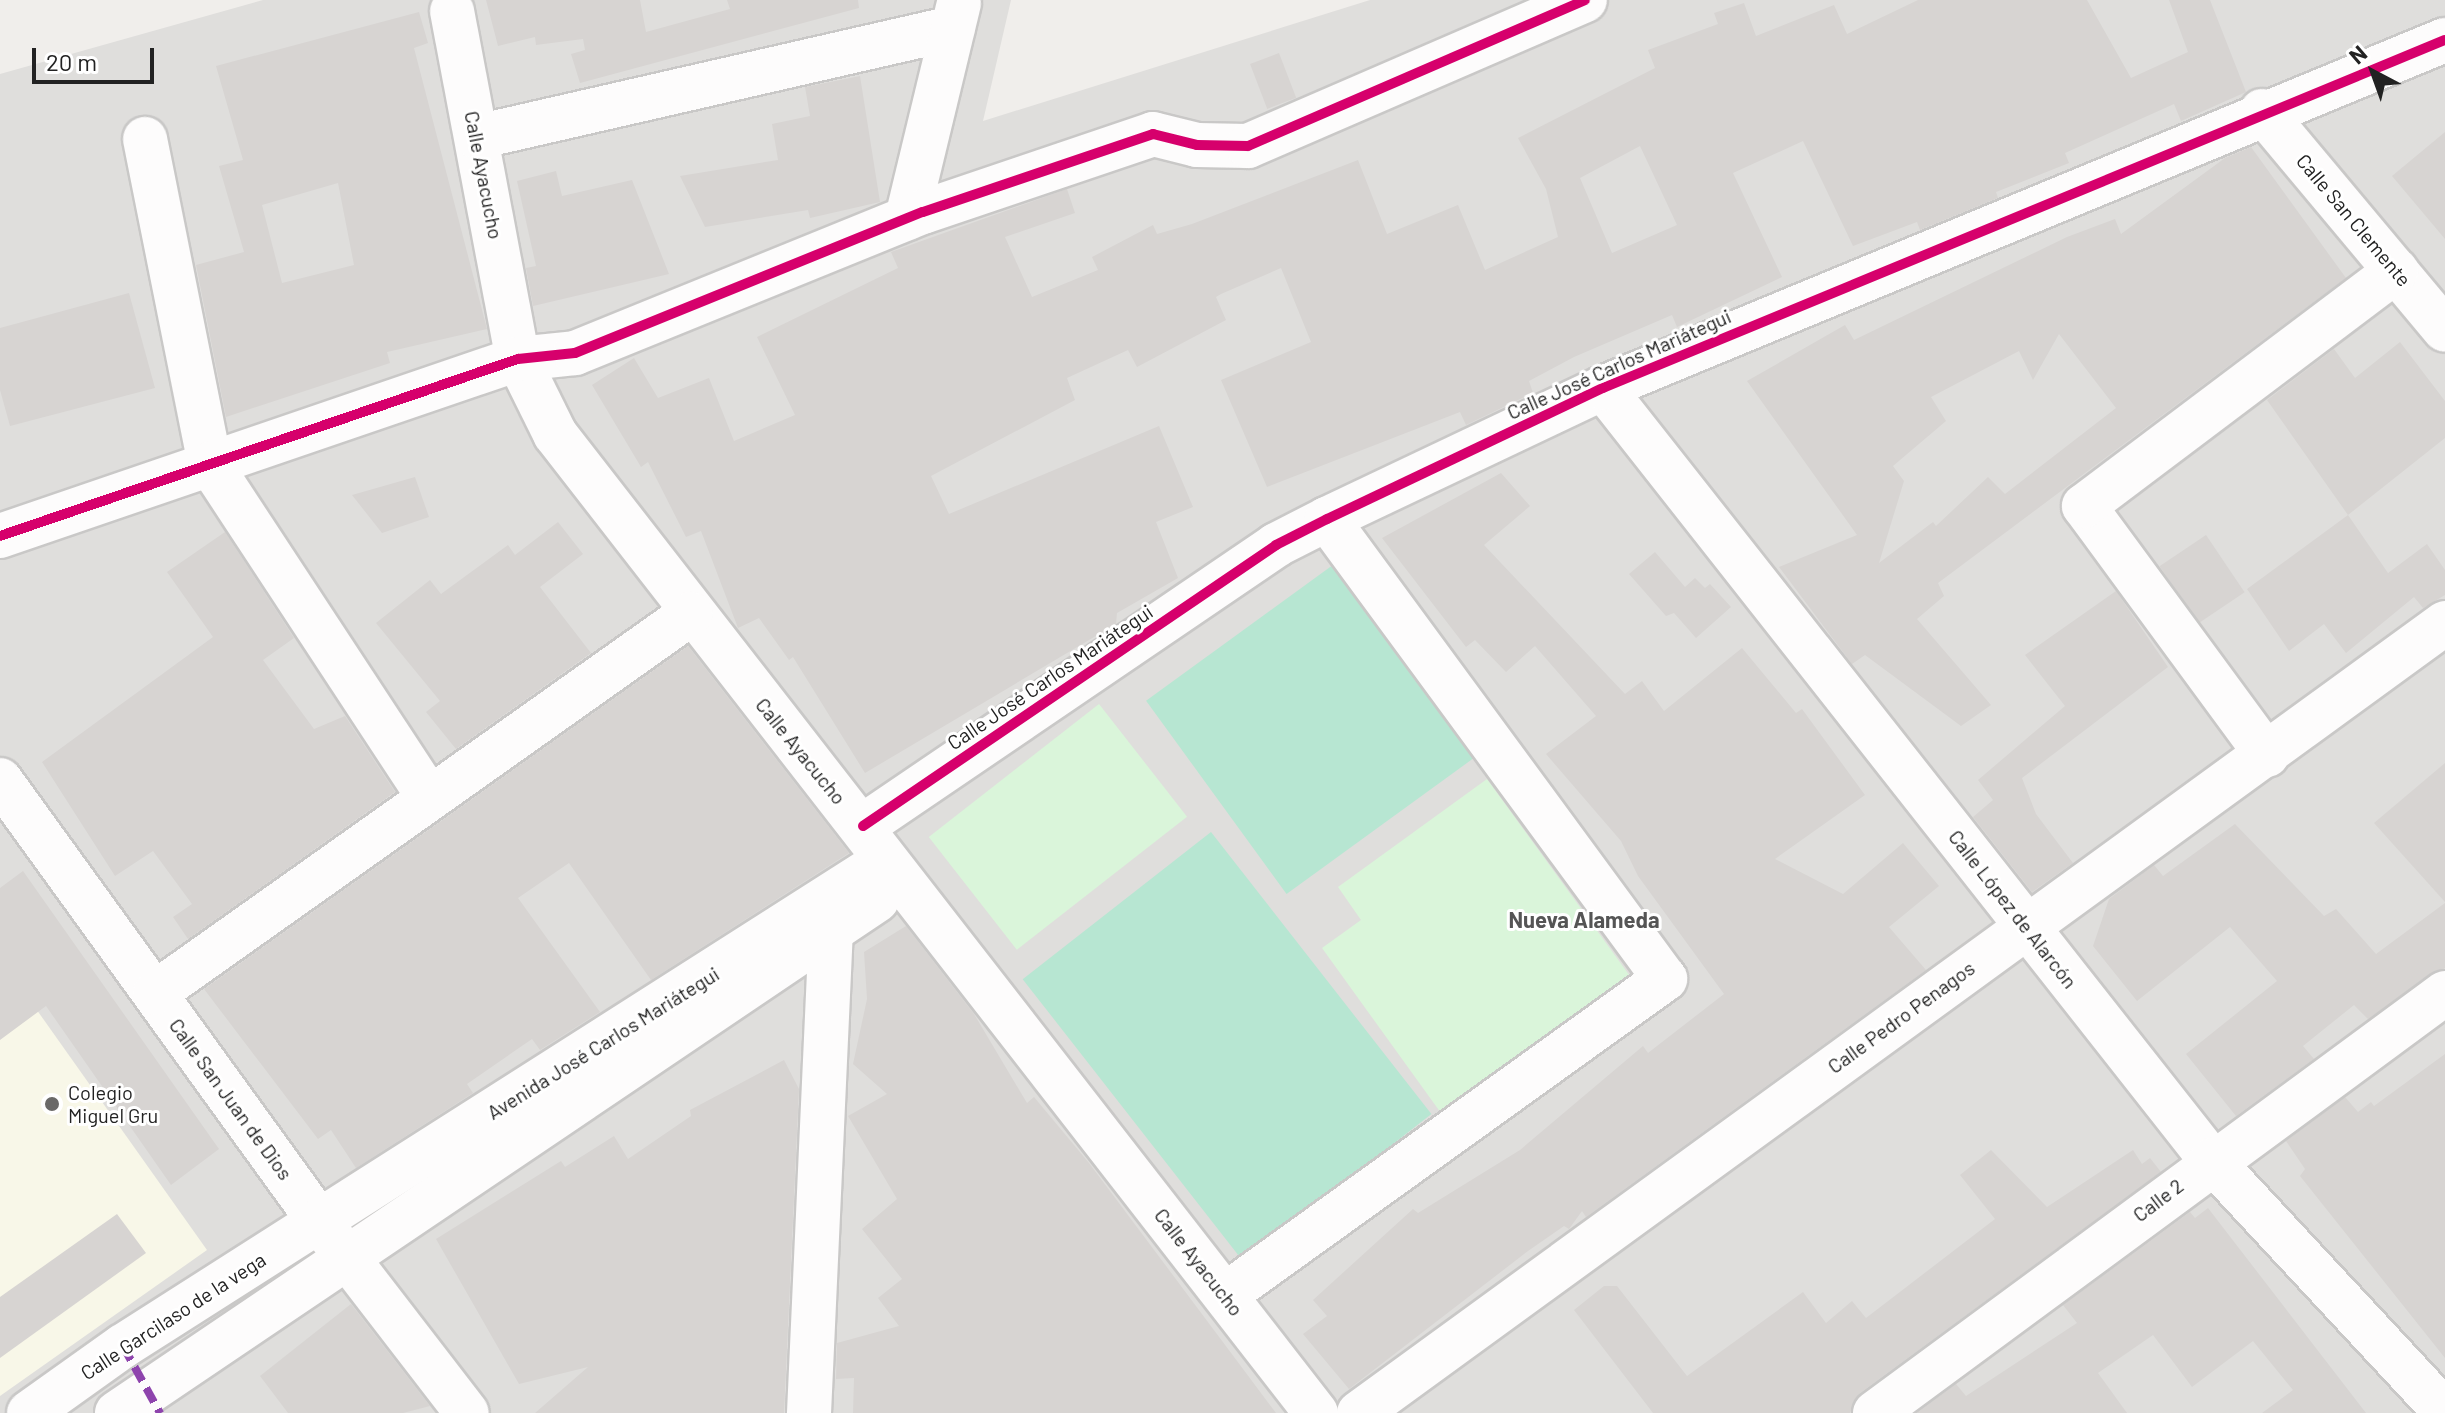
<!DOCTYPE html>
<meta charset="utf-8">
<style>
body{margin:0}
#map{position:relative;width:2445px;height:1413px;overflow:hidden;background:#f0eeeb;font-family:Barlow,sans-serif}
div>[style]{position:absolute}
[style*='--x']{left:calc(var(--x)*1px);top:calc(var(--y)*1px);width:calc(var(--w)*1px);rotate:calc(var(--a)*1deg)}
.residential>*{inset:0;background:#dfdedc}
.education>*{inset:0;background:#f8f7e8}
.park>*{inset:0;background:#daf5da;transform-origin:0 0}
.pitch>*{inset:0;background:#b7e6d2;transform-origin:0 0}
.building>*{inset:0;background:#d7d4d2;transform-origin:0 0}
.roads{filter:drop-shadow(2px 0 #c9c8c7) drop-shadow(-2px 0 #c9c8c7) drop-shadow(0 2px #c9c8c7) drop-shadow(0 -2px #c9c8c7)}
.minor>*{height:44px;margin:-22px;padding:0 22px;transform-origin:22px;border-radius:22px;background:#fdfcfc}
.quiet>*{height:8px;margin-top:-4px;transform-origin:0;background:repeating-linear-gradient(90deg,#8e44ad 0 16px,transparent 0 24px)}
.cycleway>*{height:10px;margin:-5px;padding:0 5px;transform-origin:5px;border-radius:5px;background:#d6006c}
.dots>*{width:22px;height:22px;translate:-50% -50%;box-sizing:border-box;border:4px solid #fff;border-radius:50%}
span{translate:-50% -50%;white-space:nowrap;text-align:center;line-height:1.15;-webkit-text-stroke:6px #fff;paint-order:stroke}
.street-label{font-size:20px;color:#222}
.poi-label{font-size:20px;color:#222}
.left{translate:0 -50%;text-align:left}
.neighbourhood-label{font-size:22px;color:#555;font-weight:700}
.north{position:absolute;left:2333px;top:32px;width:80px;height:80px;-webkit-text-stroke:6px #fff;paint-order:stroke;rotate:319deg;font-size:22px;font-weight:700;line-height:32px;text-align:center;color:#222}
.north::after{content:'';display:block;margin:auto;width:28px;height:36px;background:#222;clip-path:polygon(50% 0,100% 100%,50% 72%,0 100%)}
.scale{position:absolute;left:32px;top:48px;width:122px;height:36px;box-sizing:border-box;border:4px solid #222;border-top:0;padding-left:10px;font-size:24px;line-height:28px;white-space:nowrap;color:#222;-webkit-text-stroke:6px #fff;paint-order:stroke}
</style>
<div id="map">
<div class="residential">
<i style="clip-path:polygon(263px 0,1011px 0,983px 121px,1370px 0,2445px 0,2445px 1413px,0 1413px,0 74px)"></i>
</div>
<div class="education">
<i style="clip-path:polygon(0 958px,207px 1250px,0 1396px)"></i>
</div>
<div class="park">
<i style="left:1099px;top:704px;width:143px;height:216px;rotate:52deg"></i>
<i style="clip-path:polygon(1487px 779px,1635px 983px,1446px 1120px,1322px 948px,1361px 920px,1338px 887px)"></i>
</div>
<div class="pitch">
<i style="left:1337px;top:562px;width:239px;height:236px;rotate:54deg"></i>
<i style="left:1211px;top:832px;width:358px;height:239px;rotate:52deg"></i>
</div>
<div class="building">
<i style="clip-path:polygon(486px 0,640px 0,646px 32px,730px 9px,727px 0,858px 0,859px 8px,580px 83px,571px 54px,585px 50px,583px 39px,536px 45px,535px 37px,498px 46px)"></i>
<i style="clip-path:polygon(evenodd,1918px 0,2087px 0,2131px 78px,2188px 52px,2169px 0,2210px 0,2246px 92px,2181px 121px,2174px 104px,2065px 153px,2069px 163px,1996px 192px,1998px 198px,1920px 230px,1917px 222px,1853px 246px,1803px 141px,1733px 173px,1782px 277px,1677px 327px,1672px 315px,1574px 357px,1529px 381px,1533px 393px,1466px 425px,1460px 412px,1267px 487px,1221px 380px,1311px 342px,1281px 268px,1221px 294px,1216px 297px,1226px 320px,1137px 367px,1128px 350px,1067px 378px,1075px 400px,931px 476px,949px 514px,1159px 426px,1193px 507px,1156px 522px,1178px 578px,1117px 613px,1116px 624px,865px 773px,793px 657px,789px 660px,759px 618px,738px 628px,701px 531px,686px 537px,648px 462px,641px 467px,592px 385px,634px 358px,658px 398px,709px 378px,734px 441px,795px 415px,757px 337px,898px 268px,891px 252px,1067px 189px,1075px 213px,1005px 237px,1032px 297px,1098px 270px,1092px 257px,1153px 225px,1157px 234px,1192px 224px,1358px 160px,1387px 234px,1458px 205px,1485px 270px,1558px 237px,1546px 189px,1518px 138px,1655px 68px,1648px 50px,1718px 24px,1714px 13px,1744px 3px,1756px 36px,1834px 5px,1847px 34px,1918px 0,1640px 146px,1677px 225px,1612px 253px,1580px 178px,1640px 146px)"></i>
<i style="clip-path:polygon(evenodd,419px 12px,428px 43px,414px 48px,487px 329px,387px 352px,390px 363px,226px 417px,196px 265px,244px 252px,219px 166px,243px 160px,216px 66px,419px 12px,338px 183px,354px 265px,282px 283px,262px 205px,338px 183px)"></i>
<i style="left:1279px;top:53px;width:48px;height:31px;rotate:69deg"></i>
<i style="clip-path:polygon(860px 76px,880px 202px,810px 218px,808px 210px,705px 227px,680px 176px,778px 160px,772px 124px,810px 116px,805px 87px)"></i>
<i style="clip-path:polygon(2445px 132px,2445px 239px,2392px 176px)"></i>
<i style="clip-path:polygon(evenodd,2251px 147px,2346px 278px,1938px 583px,1944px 596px,1917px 619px,1991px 705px,1961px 726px,1865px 655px,1852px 664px,1779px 567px,1857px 535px,1747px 381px,1845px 325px,1854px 340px,2067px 237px,2115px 219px,2121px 234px,2225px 158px,2251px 147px,2059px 334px,2116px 408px,2005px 494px,1988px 477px,1936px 526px,1933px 522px,1879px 563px,1904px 481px,1893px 466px,1946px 421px,1931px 397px,2019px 351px,2033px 380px,2059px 334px)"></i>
<i style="clip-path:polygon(556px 171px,562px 196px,632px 180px,669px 274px,533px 306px,526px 268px,536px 266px,517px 181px)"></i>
<i style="clip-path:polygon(129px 293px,155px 388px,10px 426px,0 390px,0 328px)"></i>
<i style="clip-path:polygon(2400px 342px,2445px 401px,2445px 438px,2348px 515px,2267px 400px,2334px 349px,2355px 378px)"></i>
<i style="clip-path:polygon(1501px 473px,1530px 506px,1484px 545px,1625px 694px,1642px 681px,1664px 711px,1742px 648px,1796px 713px,1802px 709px,1865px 795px,1775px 859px,1843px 894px,1903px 843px,1939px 886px,1889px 927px,1926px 970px,1586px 1217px,1582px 1211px,1569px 1229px,1564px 1226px,1528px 1251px,1349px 1389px,1303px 1334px,1327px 1316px,1313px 1300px,1413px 1209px,1418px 1213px,1520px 1150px,1643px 1046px,1648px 1053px,1724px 994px,1638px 876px,1621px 841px,1546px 754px,1596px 716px,1535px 646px,1506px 672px,1475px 640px,1466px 647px,1382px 538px)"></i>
<i style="clip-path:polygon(415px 477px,429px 517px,382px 533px,352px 495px)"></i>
<i style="clip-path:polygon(2348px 515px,2388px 573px,2427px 544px,2445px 570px,2445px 595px,2423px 608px,2414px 597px,2346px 653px,2324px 624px,2289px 651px,2247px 589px)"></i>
<i style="clip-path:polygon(558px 522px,583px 554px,540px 587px,591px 653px,456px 749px,426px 712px,440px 701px,376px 623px,430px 580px,441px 594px,508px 545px,515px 555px)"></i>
<i style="clip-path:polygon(225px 532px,294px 638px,263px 660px,314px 729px,345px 716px,395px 792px,188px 939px,173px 917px,192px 904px,153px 851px,115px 876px,42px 762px,213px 637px,167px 572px)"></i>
<i style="left:2206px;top:535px;width:69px;height:56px;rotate:56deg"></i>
<i style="clip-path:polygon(1655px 552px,1685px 587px,1695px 578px,1705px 588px,1710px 584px,1731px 607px,1696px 638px,1674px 613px,1666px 616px,1629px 574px)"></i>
<i style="clip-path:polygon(2116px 591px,2168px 667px,2022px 778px,2036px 814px,2073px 863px,2032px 892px,1973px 817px,1993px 800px,1978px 780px,2065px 706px,2025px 655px)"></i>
<i style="clip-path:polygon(688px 646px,849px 853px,651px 980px,569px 863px,518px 898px,600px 1012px,540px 1050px,532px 1039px,467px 1084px,473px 1093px,356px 1168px,331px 1130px,318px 1139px,204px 989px)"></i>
<i style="clip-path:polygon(2445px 763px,2445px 902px,2374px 823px)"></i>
<i style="clip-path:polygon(2235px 824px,2324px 916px,2336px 909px,2376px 954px,2445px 903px,2445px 968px,2368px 1019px,2354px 1005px,2303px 1046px,2314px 1059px,2236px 1116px,2186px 1054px,2277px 981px,2230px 927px,2137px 1001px,2093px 946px,2109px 899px,2154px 865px,2163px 876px)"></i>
<i style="clip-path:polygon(23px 871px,219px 1149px,171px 1185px,46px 1006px,0 1040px,0 888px)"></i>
<i style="clip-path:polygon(906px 926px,974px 1014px,1027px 1103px,1034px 1097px,1089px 1163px,1276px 1413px,853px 1413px,854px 1378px,836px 1379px,837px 1343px,899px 1326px,878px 1298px,902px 1279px,862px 1229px,897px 1199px,848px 1116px,887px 1094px,853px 1064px,867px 999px,864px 952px)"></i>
<i style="clip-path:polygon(2445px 1054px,2445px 1358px,2300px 1176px,2305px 1169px,2286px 1141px,2345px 1097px,2358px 1112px,2371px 1102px,2374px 1106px)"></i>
<i style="clip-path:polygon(784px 1060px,799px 1089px,784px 1413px,535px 1413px,588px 1367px,519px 1384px,436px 1239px,561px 1161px,565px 1167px,614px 1136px,628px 1159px,691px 1116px,690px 1110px)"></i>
<i style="clip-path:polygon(1991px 1150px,2047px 1207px,2133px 1150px,2142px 1164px,2150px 1158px,2161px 1172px,1860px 1393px,1850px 1413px,1653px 1413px,1574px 1310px,1604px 1286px,1617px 1286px,1687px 1376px,1803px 1292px,1826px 1323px,1852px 1301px,1866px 1318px,1995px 1219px,1960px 1175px)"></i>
<i style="clip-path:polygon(2208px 1208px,2366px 1413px,2262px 1413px,2293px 1390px,2253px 1341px,2192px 1387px,2153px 1335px,2098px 1373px,2127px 1413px,1917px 1413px,1956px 1384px,1966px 1396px,2077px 1323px,2063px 1305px,2190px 1212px,2195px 1218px)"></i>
<i style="clip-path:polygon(117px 1214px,146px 1253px,0 1358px,0 1297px)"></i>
<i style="clip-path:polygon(351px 1304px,430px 1406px,403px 1413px,288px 1413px,260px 1376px)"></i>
</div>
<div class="roads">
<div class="minor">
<i style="--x:452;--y:11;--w:354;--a:79.3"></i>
<i style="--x:518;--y:359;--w:84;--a:63.7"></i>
<i style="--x:555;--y:434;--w:1240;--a:52.14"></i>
<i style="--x:2262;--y:111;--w:285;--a:50.1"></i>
<i style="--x:477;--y:137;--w:488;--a:-12.9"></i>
<i style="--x:145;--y:139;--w:331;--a:78.7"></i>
<i style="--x:210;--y:464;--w:399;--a:56.7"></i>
<i style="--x:907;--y:218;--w:221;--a:-76.4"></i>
<i style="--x:1603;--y:388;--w:983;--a:51.78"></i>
<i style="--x:2211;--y:1160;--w:344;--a:47.1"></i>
<i style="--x:0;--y:536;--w:547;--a:-18.87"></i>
<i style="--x:518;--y:359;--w:57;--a:-6"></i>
<i style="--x:575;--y:353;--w:375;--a:-22.1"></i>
<i style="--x:923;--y:212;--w:243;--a:-18.7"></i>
<i style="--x:1153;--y:134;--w:45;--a:14"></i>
<i style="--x:1197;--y:145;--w:51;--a:1.1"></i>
<i style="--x:1248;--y:146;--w:367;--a:-23.4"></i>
<i style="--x:2267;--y:755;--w:309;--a:-126.3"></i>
<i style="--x:2084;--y:506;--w:391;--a:-37"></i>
<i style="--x:0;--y:780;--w:544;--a:54.12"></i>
<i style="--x:319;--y:1221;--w:242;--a:52.4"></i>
<i style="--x:863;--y:826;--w:500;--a:-34.2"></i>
<i style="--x:1276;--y:545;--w:57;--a:-27"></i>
<i style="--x:1327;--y:519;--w:306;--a:-25.4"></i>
<i style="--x:1603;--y:388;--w:911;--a:-22.46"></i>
<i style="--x:155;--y:993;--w:656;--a:-35.31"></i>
<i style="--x:1225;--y:1295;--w:542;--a:-35.69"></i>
<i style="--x:1665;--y:979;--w:571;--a:-126.31"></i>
<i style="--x:29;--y:1413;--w:115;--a:-35.5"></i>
<i style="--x:123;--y:1346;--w:902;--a:-32.51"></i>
<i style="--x:117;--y:1413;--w:917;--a:-34.02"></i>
<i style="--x:809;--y:1413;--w:498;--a:-87.4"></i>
<i style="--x:1359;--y:1413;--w:1343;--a:-36.03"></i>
<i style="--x:1875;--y:1413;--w:708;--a:-36.38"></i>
</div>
</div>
<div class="quiet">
<i style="--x:123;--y:1346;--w:77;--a:61.1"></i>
</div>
<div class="cycleway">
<i style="--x:0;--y:536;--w:547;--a:-18.87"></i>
<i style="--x:518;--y:359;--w:57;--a:-6"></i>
<i style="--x:575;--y:353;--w:375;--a:-22.1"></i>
<i style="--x:923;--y:212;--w:243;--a:-18.7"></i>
<i style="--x:1153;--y:134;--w:45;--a:14"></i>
<i style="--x:1197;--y:145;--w:51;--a:1.1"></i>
<i style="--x:1248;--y:146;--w:367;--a:-23.4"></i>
<i style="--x:863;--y:826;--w:500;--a:-34.2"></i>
<i style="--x:1276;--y:545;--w:57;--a:-27"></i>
<i style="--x:1327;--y:519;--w:306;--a:-25.4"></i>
<i style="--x:1603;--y:388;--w:911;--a:-22.46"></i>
</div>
<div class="dots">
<i style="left:52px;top:1104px;background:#6a6968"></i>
</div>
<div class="street-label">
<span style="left:484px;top:175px;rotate:79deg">Calle Ayacucho</span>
<span style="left:2354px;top:220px;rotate:50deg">Calle San Clemente</span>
<span style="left:1619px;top:364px;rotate:-24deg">Calle José Carlos Mariátegui</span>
<span style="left:1050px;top:677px;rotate:-34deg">Calle José Carlos Mariátegui</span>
<span style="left:801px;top:751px;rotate:51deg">Calle Ayacucho</span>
<span style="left:2013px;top:909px;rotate:52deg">Calle López de Alarcón</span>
<span style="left:1901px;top:1017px;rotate:-36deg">Calle Pedro Penagos</span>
<span style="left:603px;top:1043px;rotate:-32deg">Avenida José Carlos Mariátegui</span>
<span style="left:231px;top:1099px;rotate:54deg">Calle San Juan de Dios</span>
<span style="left:2158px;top:1200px;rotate:-37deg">Calle 2</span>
<span style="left:1199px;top:1262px;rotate:52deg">Calle Ayacucho</span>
<span style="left:173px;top:1316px;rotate:-33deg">Calle Garcilaso de la vega</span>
</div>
<div class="poi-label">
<span class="left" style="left:68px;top:1104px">Colegio<br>Miguel Gru</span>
</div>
<div class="neighbourhood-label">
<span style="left:1584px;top:920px">Nueva Alameda</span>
</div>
<div class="north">N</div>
<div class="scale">20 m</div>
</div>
